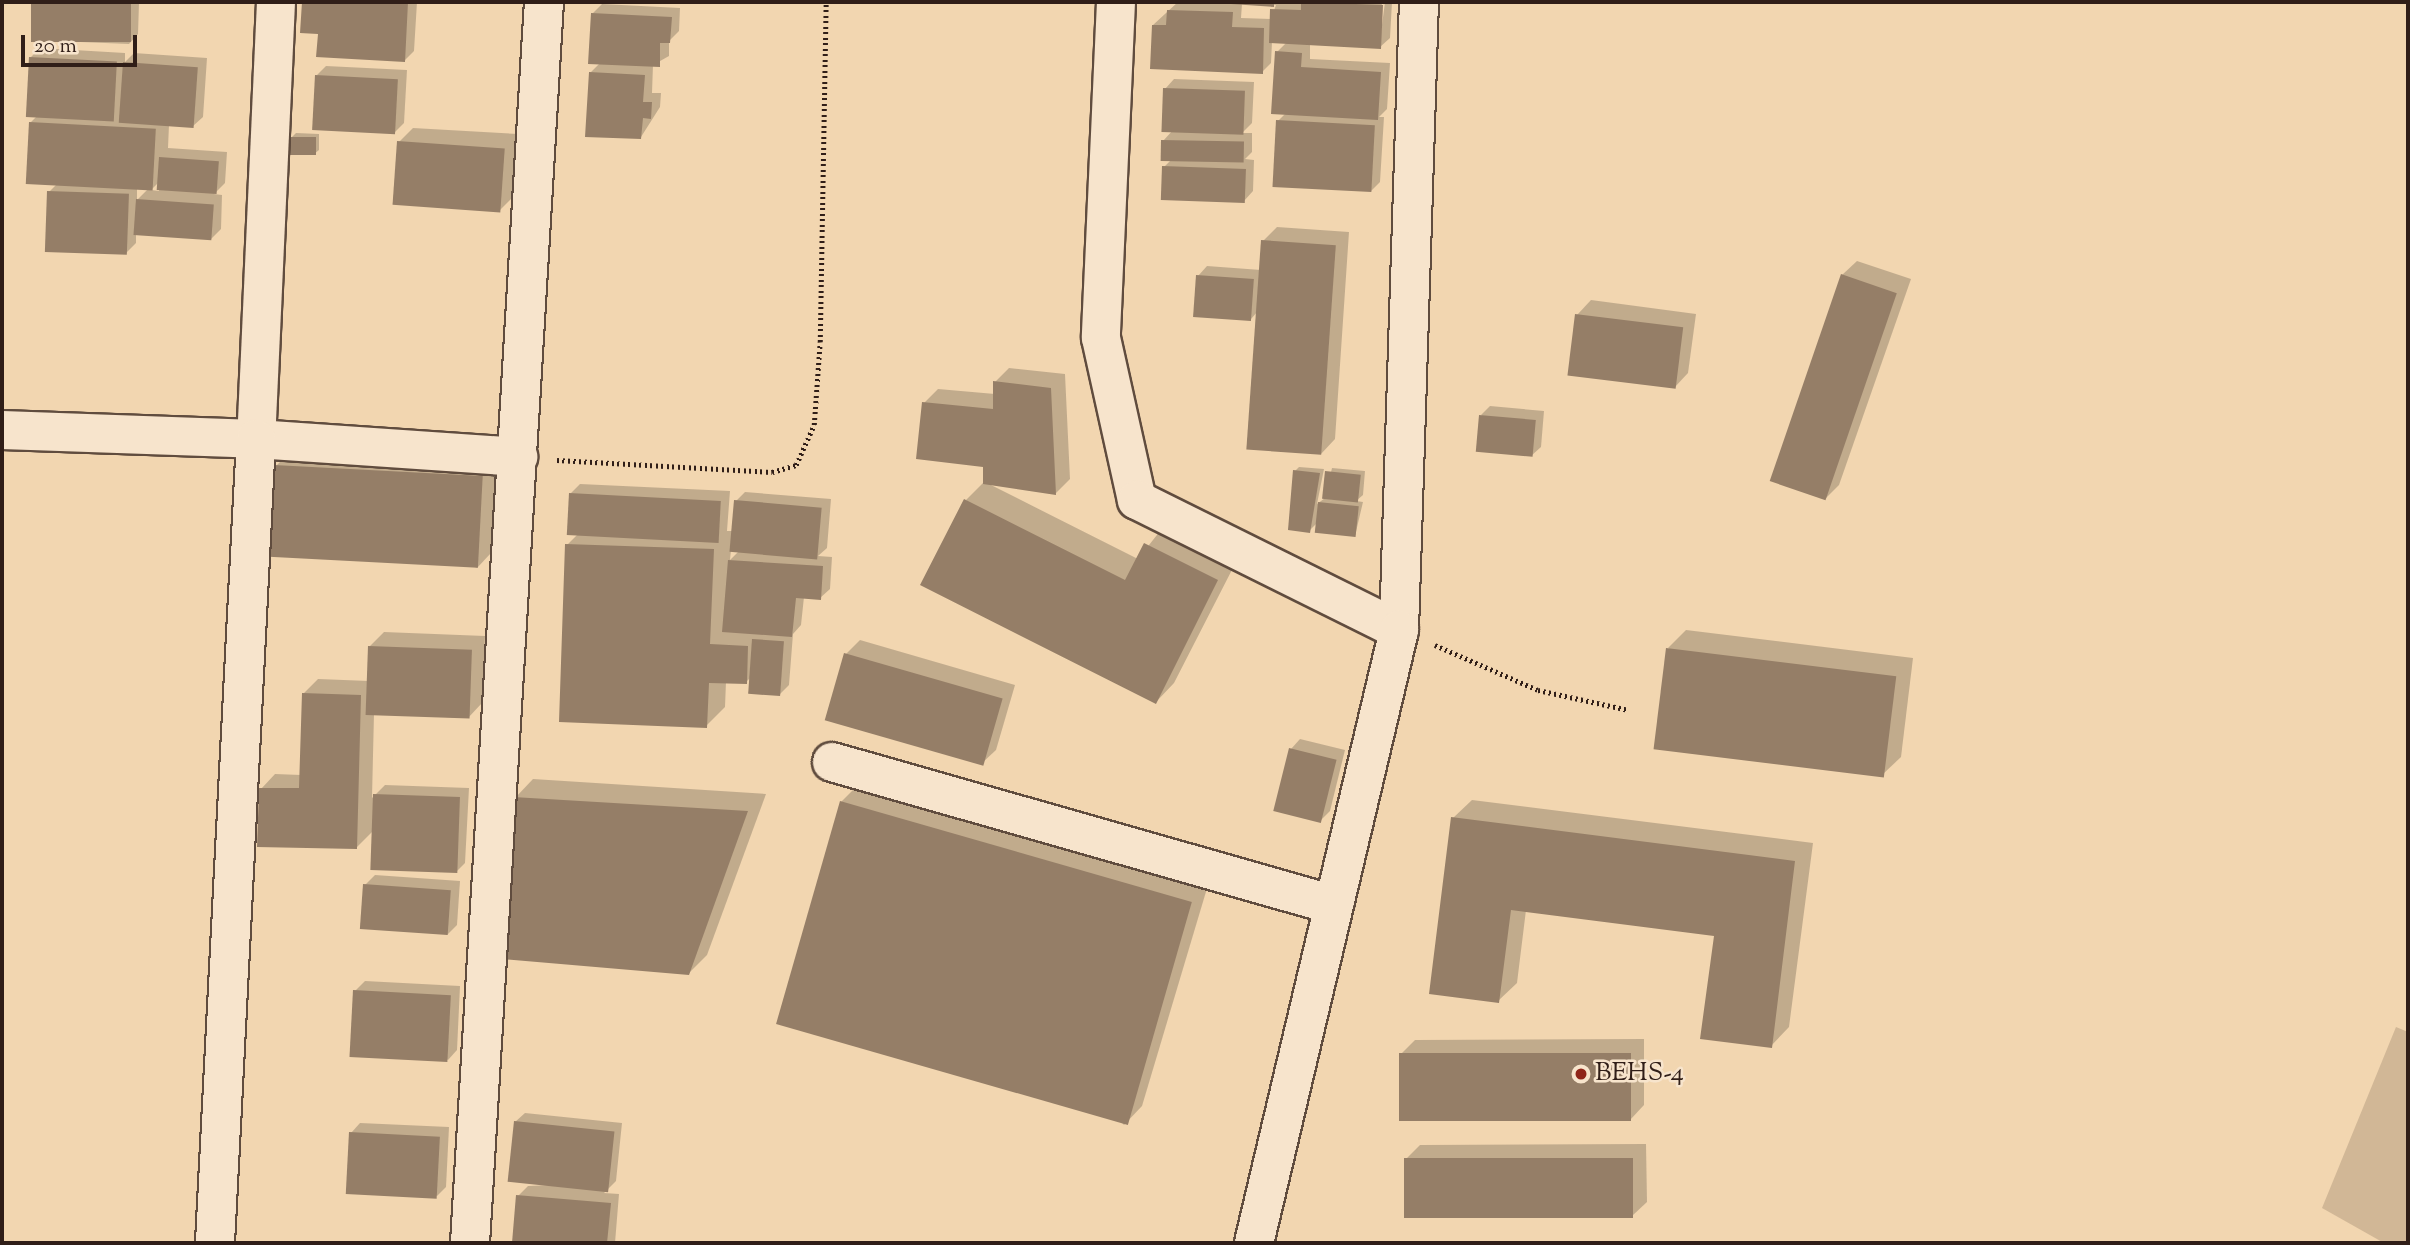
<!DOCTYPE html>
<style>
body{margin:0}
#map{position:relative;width:2410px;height:1245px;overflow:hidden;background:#f2d6b0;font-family:"Sorts Mill Goudy",serif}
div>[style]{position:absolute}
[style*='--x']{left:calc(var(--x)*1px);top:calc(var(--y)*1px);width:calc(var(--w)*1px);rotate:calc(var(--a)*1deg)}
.green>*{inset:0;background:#d1b796}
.shadow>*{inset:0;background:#0003}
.building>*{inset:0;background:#957e67;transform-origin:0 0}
.path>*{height:4.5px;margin-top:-2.25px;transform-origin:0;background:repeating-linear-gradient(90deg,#301e18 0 2px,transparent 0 5.5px)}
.roads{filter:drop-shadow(2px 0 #604c3e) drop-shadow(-2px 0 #604c3e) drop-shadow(0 2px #604c3e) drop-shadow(0 -2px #604c3e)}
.street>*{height:38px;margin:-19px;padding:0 19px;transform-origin:19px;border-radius:19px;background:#f7e4cc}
.dots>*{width:19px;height:19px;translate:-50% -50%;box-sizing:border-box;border:4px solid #f7e4cc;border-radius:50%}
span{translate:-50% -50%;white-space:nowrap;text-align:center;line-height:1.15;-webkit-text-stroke:5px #f7e4cc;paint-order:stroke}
.poi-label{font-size:26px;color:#301e18}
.left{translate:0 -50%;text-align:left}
.frame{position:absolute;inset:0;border:4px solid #301e18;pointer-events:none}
.scale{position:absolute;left:21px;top:35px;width:116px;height:32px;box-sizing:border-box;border:4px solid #301e18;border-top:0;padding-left:9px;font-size:21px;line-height:24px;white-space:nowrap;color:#301e18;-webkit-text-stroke:5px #f7e4cc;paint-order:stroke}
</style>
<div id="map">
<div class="green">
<i style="clip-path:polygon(2396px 1027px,2408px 1032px,2408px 1243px,2384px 1243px,2322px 1208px)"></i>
</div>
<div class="shadow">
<i style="clip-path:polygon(33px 2px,139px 2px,138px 34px,129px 44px,32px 40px)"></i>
<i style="clip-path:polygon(304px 2px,417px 2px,414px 51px,404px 61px,320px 33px,302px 31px)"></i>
<i style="clip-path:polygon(evenodd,1178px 2px,1382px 2px,1380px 40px,1385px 2px,1392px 2px,1390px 38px,1380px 47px,1310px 44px,1310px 59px,1390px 63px,1387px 109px,1379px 117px,1384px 117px,1380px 182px,1371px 191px,1278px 121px,1286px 113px,1277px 52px,1287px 42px,1272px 42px,1271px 63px,1262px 72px,1153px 25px,1178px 2px,1242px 4px,1276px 5px,1271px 19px,1241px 18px,1242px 4px)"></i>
<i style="clip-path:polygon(602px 4px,680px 8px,679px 31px,669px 41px,669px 56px,653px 65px,652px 93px,661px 93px,660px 107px,641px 137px,590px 73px,600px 63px,592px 14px)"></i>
<i style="clip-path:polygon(evenodd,40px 48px,125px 53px,125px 62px,134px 53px,207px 58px,203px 117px,193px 126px,169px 125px,168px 148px,227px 152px,225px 183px,214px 194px,222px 195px,221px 229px,211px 239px,136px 234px,136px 243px,126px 253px,49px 192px,57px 184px,30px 123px,37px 116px,30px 58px,40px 48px,160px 181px,159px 191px,151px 190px,160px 181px,40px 48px,137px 187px,149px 188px,137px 200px,137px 187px)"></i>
<i style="clip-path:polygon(326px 66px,407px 70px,404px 123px,395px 132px,317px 75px)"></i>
<i style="clip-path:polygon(1174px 79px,1254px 82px,1252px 123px,1242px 133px,1252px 133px,1252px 152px,1245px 159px,1254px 160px,1253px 191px,1244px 201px,1164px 167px,1171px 160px,1163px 141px,1173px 130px,1165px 89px)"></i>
<i style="clip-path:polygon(413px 128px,518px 134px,515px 195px,500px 210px,399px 142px)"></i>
<i style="clip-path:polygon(296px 133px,319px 134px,319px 150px,314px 154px,292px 137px)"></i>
<i style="clip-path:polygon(1277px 227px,1349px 232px,1335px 439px,1321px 454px,1258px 311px,1251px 319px,1198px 276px,1207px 266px,1261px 270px,1263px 241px)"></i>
<i style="clip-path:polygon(1857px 261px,1911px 279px,1839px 485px,1825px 499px,1842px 275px)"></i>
<i style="clip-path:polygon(1591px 300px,1696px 314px,1688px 373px,1674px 388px,1577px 315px)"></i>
<i style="clip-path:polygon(1009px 368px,1065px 374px,1070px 479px,1056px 493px,989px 484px,1138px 559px,1164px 526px,1236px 562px,1174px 683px,1156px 702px,966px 500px,984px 482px,984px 465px,924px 403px,938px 389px,995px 394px,995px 382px)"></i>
<i style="clip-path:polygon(1490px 406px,1544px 411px,1541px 447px,1531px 456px,1481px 415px)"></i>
<i style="clip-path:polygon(290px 452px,496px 464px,491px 553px,477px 568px,276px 466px)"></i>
<i style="clip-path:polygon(1299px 467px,1324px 469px,1317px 504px,1325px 498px,1332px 468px,1365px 471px,1363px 495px,1356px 501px,1363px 502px,1355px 536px,1317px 523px,1309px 531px,1295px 471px)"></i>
<i style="clip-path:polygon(evenodd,580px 484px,730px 491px,727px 531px,733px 531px,736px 501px,745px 492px,831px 499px,827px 548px,818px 556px,832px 557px,830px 589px,820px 598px,804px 597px,801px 625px,793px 634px,789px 685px,780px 694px,751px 677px,746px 682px,726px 682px,725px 707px,706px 726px,567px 545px,578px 534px,571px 493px,580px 484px,731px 550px,739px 551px,730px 560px,731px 550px)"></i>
<i style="clip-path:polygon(1686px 630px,1913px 658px,1901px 757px,1882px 775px,1668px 648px)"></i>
<i style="clip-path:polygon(384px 632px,485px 636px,482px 703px,468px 718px,374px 714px,372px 798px,385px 785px,469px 788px,465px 863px,456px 872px,374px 830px,356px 848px,261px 789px,275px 774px,301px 775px,303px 694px,318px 679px,369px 681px,370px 646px)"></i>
<i style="clip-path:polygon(860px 640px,1015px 685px,996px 750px,981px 764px,846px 654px)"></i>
<i style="clip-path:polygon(1300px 739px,1345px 750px,1330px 811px,1321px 820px,1291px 749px)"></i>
<i style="clip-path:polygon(533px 779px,766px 794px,707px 955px,688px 974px,515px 798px)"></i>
<i style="clip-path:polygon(860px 783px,1208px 885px,1142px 1106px,1124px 1125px,841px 802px)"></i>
<i style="clip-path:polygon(1472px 800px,1813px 843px,1789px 1027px,1771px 1046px,1716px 934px,1526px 910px,1517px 983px,1498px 1001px,1453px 818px)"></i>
<i style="clip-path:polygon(375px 875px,460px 881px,457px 925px,447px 935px,365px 885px)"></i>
<i style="clip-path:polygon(365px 981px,460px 986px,457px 1050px,448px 1060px,355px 991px)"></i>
<i style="clip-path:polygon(1644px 1039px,1644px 1105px,1630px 1120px,1401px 1054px,1415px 1040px)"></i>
<i style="clip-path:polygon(525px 1113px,622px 1123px,616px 1181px,604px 1193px,619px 1194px,615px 1243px,513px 1243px,518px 1196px,528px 1186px,551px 1185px,515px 1122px)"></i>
<i style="clip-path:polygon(360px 1123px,449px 1127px,446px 1187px,437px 1196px,351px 1133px)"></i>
<i style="clip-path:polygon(1646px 1144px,1647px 1202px,1632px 1216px,1406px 1159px,1420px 1145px)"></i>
</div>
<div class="building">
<i style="left:31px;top:2px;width:100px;height:40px"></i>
<i style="clip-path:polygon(302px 2px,408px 2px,405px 62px,316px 57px,318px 34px,300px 33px)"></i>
<i style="clip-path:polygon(1201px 2px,1274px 2px,1274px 7px)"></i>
<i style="clip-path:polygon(1301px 2px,1383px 5px,1381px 49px,1269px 43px,1270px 9px,1301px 10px)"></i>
<i style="clip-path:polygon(1167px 10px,1233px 12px,1232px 27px,1264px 28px,1263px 74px,1150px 69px,1152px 25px,1166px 25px)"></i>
<i style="clip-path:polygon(591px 13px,672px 17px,670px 43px,660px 43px,660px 67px,588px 64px)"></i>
<i style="clip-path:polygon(1275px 51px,1302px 53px,1301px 67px,1381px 72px,1378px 120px,1271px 114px)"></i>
<i style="left:29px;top:57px;width:88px;height:60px;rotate:3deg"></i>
<i style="left:123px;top:62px;width:75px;height:61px;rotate:4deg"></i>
<i style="clip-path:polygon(589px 72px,645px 75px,643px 102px,652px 102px,651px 119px,643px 118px,641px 139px,585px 137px)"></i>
<i style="left:315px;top:75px;width:83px;height:55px;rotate:3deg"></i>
<i style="left:1163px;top:88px;width:82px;height:44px;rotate:2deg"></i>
<i style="left:1276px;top:120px;width:99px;height:67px;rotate:3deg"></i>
<i style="left:29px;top:122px;width:127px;height:62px;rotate:3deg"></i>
<i style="left:290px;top:137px;width:26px;height:18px"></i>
<i style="left:1161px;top:140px;width:83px;height:21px;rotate:1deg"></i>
<i style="left:397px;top:141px;width:108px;height:64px;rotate:4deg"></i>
<i style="left:159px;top:157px;width:60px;height:33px;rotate:4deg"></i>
<i style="left:1162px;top:166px;width:84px;height:34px;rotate:2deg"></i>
<i style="left:47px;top:191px;width:82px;height:61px;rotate:2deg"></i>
<i style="left:136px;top:199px;width:78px;height:36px;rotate:4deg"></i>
<i style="left:1261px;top:240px;width:75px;height:210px;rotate:4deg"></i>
<i style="left:1841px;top:274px;width:59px;height:219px;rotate:19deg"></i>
<i style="left:1196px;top:275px;width:58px;height:42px;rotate:4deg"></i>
<i style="left:1575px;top:314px;width:109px;height:62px;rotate:7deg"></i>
<i style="clip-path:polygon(993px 381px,1051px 388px,1056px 495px,983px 484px,983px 467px,916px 459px,922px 402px,993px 409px)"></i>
<i style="left:1479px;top:415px;width:57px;height:37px;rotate:5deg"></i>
<i style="left:274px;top:465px;width:209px;height:92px;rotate:3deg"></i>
<i style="clip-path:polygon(1293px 470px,1320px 473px,1310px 533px,1288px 530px)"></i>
<i style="left:1325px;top:471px;width:36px;height:28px;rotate:6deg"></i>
<i style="left:569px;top:493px;width:152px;height:42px;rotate:3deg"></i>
<i style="clip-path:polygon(964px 499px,1125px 580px,1144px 543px,1218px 580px,1156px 704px,920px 585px)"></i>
<i style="left:734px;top:500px;width:88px;height:52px;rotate:5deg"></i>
<i style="left:1318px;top:502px;width:41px;height:31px;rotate:6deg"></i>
<i style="clip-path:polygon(565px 544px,714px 549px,710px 644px,748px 646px,747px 684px,709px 683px,707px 728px,559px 722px)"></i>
<i style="clip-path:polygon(728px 560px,823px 566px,821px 600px,796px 598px,792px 637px,722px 632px)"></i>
<i style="left:752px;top:639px;width:32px;height:55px;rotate:4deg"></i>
<i style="left:368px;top:646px;width:104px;height:69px;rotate:2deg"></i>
<i style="left:1666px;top:648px;width:232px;height:102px;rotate:7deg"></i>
<i style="left:844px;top:653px;width:165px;height:70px;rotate:16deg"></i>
<i style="clip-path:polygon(302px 693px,361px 695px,357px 849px,257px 847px,259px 788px,299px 788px)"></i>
<i style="left:1289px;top:748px;width:49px;height:65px;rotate:14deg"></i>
<i style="left:373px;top:794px;width:87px;height:76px;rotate:2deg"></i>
<i style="clip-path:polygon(513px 797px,748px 811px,689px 975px,502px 959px)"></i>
<i style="left:840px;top:801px;width:366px;height:232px;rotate:16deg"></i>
<i style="clip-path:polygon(1451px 817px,1795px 861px,1772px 1048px,1700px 1039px,1714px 936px,1511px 910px,1499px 1003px,1429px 994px)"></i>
<i style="left:363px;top:884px;width:88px;height:45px;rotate:4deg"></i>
<i style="left:353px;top:990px;width:98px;height:67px;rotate:3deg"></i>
<i style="left:1631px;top:1053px;width:68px;height:232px;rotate:90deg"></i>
<i style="left:514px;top:1121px;width:101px;height:61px;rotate:6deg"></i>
<i style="left:349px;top:1132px;width:91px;height:62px;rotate:3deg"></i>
<i style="left:1633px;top:1158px;width:60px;height:229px;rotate:90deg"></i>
<i style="clip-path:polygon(516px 1195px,611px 1203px,607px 1243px,512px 1243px)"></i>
</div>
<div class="path">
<i style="--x:557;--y:460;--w:215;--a:3.2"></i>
<i style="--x:772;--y:472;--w:25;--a:-16"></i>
<i style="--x:796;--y:465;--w:44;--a:-65.8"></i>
<i style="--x:814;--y:425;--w:83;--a:-85.9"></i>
<i style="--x:820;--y:342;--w:340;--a:-89"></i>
<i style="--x:1435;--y:645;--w:112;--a:23.6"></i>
<i style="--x:1538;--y:690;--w:93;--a:12.4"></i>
</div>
<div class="roads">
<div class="street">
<i style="--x:276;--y:2;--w:437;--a:92.6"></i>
<i style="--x:256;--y:439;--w:263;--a:3.9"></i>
<i style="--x:1116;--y:2;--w:336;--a:92.6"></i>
<i style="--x:1101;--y:338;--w:166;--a:77.5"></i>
<i style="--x:1137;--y:500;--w:292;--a:26.4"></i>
<i style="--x:1399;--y:630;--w:628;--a:-88.18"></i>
<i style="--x:2;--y:430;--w:254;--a:2"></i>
<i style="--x:256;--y:439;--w:805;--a:92.92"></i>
<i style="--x:832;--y:762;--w:522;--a:15.9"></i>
<i style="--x:470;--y:1243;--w:1243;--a:-86.59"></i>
<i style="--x:1254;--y:1243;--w:630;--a:-76.69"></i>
</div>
</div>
<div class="dots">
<i style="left:1581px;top:1074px;background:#8f2418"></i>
</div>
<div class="poi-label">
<span class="left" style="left:1595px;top:1074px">BEHS-4</span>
</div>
<div class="frame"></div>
<div class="scale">20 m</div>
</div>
